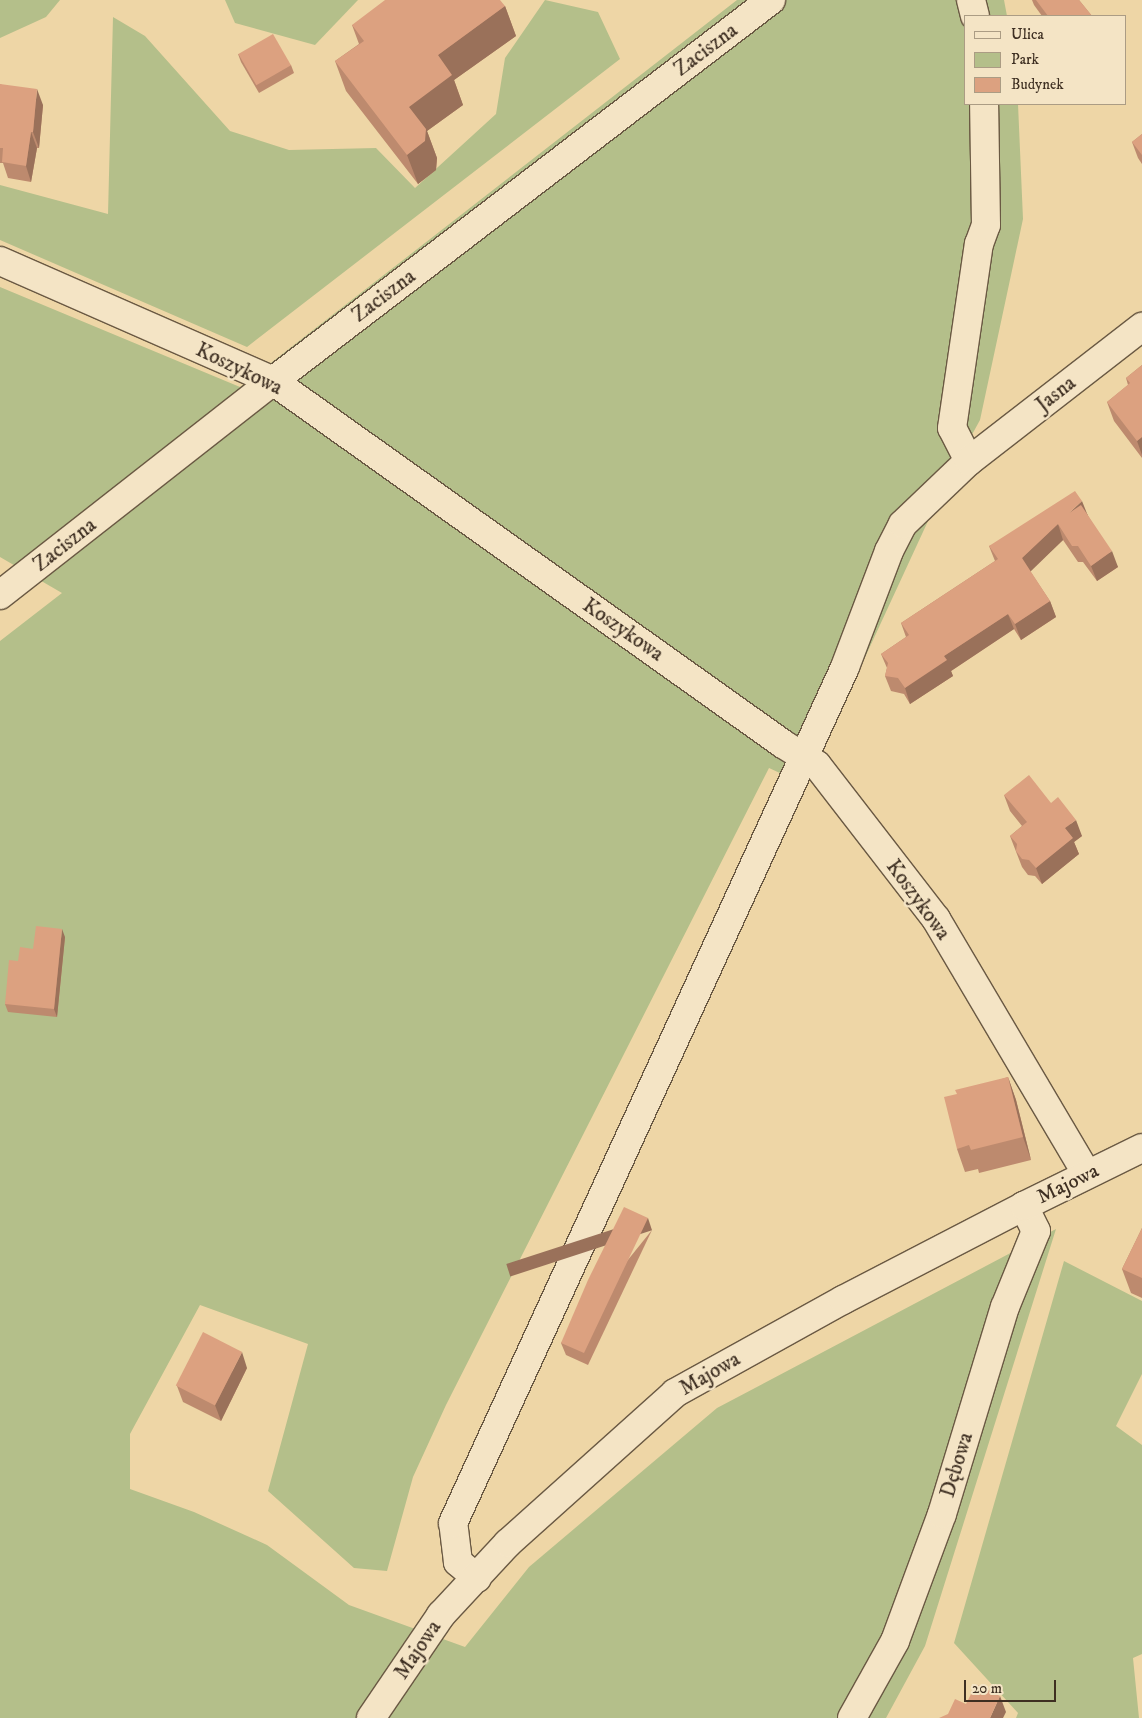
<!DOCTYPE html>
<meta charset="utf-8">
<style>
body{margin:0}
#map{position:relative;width:1142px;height:1718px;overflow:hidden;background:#eed6a6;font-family:"IM FELL DW Pica",serif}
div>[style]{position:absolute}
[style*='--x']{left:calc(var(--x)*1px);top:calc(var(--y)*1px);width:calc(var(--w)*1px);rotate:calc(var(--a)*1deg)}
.green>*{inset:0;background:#b4bf8a}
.roads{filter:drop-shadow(1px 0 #6a5943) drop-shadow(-1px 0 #6a5943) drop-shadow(0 1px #6a5943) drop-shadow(0 -1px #6a5943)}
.minor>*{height:28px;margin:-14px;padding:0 14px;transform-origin:14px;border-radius:14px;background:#f4e4c5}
.tertiary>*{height:28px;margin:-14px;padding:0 14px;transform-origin:14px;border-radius:14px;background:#f4e4c5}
.wall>*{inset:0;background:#bd8a6e}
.shaded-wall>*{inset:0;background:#9a715a;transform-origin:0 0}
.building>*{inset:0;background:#dca180;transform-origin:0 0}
span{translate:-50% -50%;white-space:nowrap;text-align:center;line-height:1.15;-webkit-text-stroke:5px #f4e4c5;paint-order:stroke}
.street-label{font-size:21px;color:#3e2f22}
.legend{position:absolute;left:964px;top:15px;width:162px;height:90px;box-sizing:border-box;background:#f4e4c5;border:1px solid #ab9c84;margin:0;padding:6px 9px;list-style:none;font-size:15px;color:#3e2f22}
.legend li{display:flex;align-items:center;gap:10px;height:25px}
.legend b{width:25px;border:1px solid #ab9c84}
.scale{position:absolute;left:964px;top:1680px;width:92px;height:22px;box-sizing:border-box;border:2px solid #3e2f22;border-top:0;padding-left:6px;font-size:15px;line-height:18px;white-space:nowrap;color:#3e2f22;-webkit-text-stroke:4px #f4e4c5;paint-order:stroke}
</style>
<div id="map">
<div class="green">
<i style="clip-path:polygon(0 0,60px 0,46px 17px,0 38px)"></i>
<i style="clip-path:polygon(225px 0,358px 0,315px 45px,235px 23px)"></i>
<i style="clip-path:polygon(545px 0,598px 12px,620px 59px,247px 347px,0 240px,0 185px,108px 214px,113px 17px,145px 36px,230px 131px,289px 150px,376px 148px,415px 188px,496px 114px,505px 58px)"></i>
<i style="clip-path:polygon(737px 0,1004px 0,1007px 16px,966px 16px,966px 104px,1018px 104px,1023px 219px,980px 420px,947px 480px,806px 785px,769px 768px,446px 1405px,413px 1477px,387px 1571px,354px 1568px,268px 1491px,308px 1344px,200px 1305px,130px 1434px,130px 1489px,194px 1512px,267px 1545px,349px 1605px,465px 1647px,529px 1567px,717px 1408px,1056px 1229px,925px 1646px,886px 1718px,0 1718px,0 641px,62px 593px,0 557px,0 287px,240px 387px)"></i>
<i style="clip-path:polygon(1064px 1261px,1142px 1301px,1142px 1374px,1116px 1426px,1142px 1445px,1142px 1654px,1133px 1658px,1139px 1718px,1016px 1718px,1018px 1713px,954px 1643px)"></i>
</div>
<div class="roads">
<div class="minor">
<i style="--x:971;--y:0;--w:16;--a:76"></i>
<i style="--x:0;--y:261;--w:298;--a:23.7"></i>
<i style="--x:273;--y:381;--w:626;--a:35.44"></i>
<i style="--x:783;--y:744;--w:40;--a:32"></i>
<i style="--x:817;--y:765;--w:195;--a:52.3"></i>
<i style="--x:936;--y:919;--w:296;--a:59.4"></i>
<i style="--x:969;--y:461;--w:37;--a:-117"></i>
<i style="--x:952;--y:428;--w:186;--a:-81.7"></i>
<i style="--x:979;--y:244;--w:20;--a:-70"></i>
<i style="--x:986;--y:225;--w:121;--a:-90.9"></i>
<i style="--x:0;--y:595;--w:347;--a:-38.1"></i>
<i style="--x:273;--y:381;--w:627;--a:-37.42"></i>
<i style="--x:477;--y:1578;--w:25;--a:-140"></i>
<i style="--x:458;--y:1562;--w:39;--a:-97"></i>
<i style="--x:453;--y:1523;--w:941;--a:-65.39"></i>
<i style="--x:845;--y:667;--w:124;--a:-69.2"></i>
<i style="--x:889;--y:551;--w:30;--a:-63"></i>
<i style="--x:903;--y:524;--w:91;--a:-43.7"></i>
<i style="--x:969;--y:461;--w:219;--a:-37.8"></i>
<i style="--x:852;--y:1718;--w:88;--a:-60.8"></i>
<i style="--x:895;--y:1641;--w:135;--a:-69.7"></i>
<i style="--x:942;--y:1514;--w:216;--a:-73.1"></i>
<i style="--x:1005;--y:1307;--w:82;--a:-67.8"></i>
<i style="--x:1036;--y:1231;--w:28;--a:-116"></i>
</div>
<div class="tertiary">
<i style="--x:371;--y:1718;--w:125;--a:-55.8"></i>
<i style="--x:441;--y:1615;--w:98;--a:-47.1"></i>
<i style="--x:508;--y:1543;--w:224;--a:-41.9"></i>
<i style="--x:675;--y:1393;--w:192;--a:-29"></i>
<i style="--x:843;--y:1300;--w:204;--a:-27.4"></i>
<i style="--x:1024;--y:1206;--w:131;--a:-26.2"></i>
</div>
</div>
<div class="wall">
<i style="clip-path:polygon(1032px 0,1079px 0,1092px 16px,1042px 16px,1034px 5px)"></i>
<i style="clip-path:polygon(505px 6px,516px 36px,454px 80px,463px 105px,427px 131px,437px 158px,436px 170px,418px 184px,346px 91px,335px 61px,359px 44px,352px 25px)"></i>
<i style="clip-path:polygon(238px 54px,291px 65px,294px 73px,259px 93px,241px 62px)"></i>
<i style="clip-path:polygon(0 84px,43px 105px,39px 148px,37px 148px,31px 182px,8px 178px,3px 163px,0 163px)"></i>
<i style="clip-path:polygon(1142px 134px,1142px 164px,1138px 158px,1132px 142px)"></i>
<i style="clip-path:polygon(1142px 365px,1142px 458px,1114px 421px,1107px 402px,1128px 385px,1126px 378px)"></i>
<i style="clip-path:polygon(1087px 514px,1118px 567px,1097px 581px,1083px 562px,1078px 562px,1063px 540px,1030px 571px,1050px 601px,1056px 617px,1021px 640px,1014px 629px,951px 671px,953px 676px,910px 704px,904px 694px,891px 691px,885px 676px,887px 668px,881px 654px,906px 637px,901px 623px,995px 561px,989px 546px)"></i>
<i style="clip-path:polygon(1004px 795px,1051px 803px,1082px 836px,1074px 842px,1079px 854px,1042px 884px,1035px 876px,1028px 875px,1022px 867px,1010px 836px,1022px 826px,1010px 811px)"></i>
<i style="clip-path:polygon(65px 937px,57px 1017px,8px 1012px,5px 1004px,18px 961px,33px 949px)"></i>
<i style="clip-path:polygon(1008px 1077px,1016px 1100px,1031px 1160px,979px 1173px,978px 1169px,965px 1172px,957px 1149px,957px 1094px)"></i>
<i style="clip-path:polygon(1142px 1228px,1142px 1298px,1131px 1293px,1122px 1269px)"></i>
<i style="clip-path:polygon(652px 1230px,588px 1365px,566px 1355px,561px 1343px)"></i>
<i style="clip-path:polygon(247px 1368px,221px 1421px,183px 1402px,177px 1386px)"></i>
</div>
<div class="shaded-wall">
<i style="clip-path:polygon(505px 6px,516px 36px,454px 80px,463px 105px,427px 131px,437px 158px,436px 170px,418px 184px,407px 155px,409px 107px,438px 55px)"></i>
<i style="clip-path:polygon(37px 89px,43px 105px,39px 148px,33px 132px)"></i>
<i style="clip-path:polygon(31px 132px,37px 148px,31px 182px,26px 166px)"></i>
<i style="clip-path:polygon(1142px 437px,1142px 455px,1137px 441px)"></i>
<i style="clip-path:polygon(1082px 501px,1088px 516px,1069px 513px)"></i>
<i style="clip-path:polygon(1058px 524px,1063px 540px,1028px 574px,1022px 558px)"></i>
<i style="clip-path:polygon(1112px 551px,1118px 567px,1097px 581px,1091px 566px)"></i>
<i style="clip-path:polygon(1050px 601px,1056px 617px,1021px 640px,1015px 624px)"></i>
<i style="clip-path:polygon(1008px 614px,1014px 629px,951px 671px,953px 676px,910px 704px,905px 688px,944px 656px)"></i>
<i style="clip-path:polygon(1076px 820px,1082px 836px,1074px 842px,1079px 854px,1042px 884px,1036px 868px,1065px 828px)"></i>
<i style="clip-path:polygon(62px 929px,65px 937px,57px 1017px,54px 1009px)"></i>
<i style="clip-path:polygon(1008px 1077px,1016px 1100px,1031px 1160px,1023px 1137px)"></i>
<i style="left:648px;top:1218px;width:13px;height:149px;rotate:72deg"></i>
<i style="clip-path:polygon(242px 1352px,247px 1368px,221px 1421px,215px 1405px)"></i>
<i style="clip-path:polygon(1000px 1696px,1006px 1712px,1003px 1718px,990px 1718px)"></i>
</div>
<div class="building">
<i style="clip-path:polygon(385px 0,500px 0,505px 6px,438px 55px,452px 75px,409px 107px,426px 129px,425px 141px,407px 155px,335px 61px,364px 41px,352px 25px)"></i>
<i style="clip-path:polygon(1036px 0,1079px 0,1092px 16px,1048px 16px)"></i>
<i style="left:273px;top:34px;width:36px;height:40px;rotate:60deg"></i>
<i style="clip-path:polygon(0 84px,37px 89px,33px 132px,31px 132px,26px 166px,2px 162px,3px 148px,0 148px)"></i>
<i style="clip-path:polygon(1142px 134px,1142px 155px,1132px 142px)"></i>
<i style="clip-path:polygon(1142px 365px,1142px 437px,1137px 441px,1107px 402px,1130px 383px,1126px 378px)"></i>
<i style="clip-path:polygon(1075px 491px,1082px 501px,1069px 513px,1081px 505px,1112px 551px,1091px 566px,1078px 546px,1072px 546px,1058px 524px,1022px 558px,1050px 601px,1015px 624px,1008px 614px,944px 656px,947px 660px,905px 688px,898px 678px,885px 676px,888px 663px,881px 654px,909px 635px,901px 623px,998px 559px,989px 546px)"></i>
<i style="clip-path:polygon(1029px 775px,1051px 803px,1058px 797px,1076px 820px,1065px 828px,1073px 838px,1036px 868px,1029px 860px,1022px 859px,1016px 851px,1017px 844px,1010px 836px,1027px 822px,1004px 795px)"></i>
<i style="clip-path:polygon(36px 926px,62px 929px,54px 1009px,5px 1004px,9px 960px,18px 961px,20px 947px,33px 949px)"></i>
<i style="clip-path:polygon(1008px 1077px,1023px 1137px,971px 1150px,969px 1145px,957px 1149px,944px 1097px,957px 1094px,955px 1090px)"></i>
<i style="clip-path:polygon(624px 1207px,648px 1218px,584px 1353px,561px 1343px,588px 1280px)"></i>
<i style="clip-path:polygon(1142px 1228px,1142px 1278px,1122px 1269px)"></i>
<i style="left:203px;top:1332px;width:44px;height:60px;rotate:27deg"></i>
<i style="clip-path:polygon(976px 1684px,1000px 1696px,990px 1718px,939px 1718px,948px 1714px,955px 1699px,966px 1704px)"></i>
</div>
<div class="street-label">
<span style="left:706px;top:50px;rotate:-37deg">Zaciszna</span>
<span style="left:384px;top:296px;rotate:-37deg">Zaciszna</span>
<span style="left:239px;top:369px;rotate:26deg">Koszykowa</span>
<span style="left:1056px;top:394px;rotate:-38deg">Jasna</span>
<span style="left:65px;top:545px;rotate:-38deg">Zaciszna</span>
<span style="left:623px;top:630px;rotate:35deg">Koszykowa</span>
<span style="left:918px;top:900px;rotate:54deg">Koszykowa</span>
<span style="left:1068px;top:1184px;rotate:-26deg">Majowa</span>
<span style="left:710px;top:1374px;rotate:-30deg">Majowa</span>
<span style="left:957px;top:1465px;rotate:-73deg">Dębowa</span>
<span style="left:418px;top:1650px;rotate:-56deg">Majowa</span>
</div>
<ul class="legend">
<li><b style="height:6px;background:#f4e4c5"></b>Ulica</li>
<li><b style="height:14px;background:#b4bf8a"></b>Park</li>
<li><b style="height:14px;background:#dca180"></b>Budynek</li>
</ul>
<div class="scale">20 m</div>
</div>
